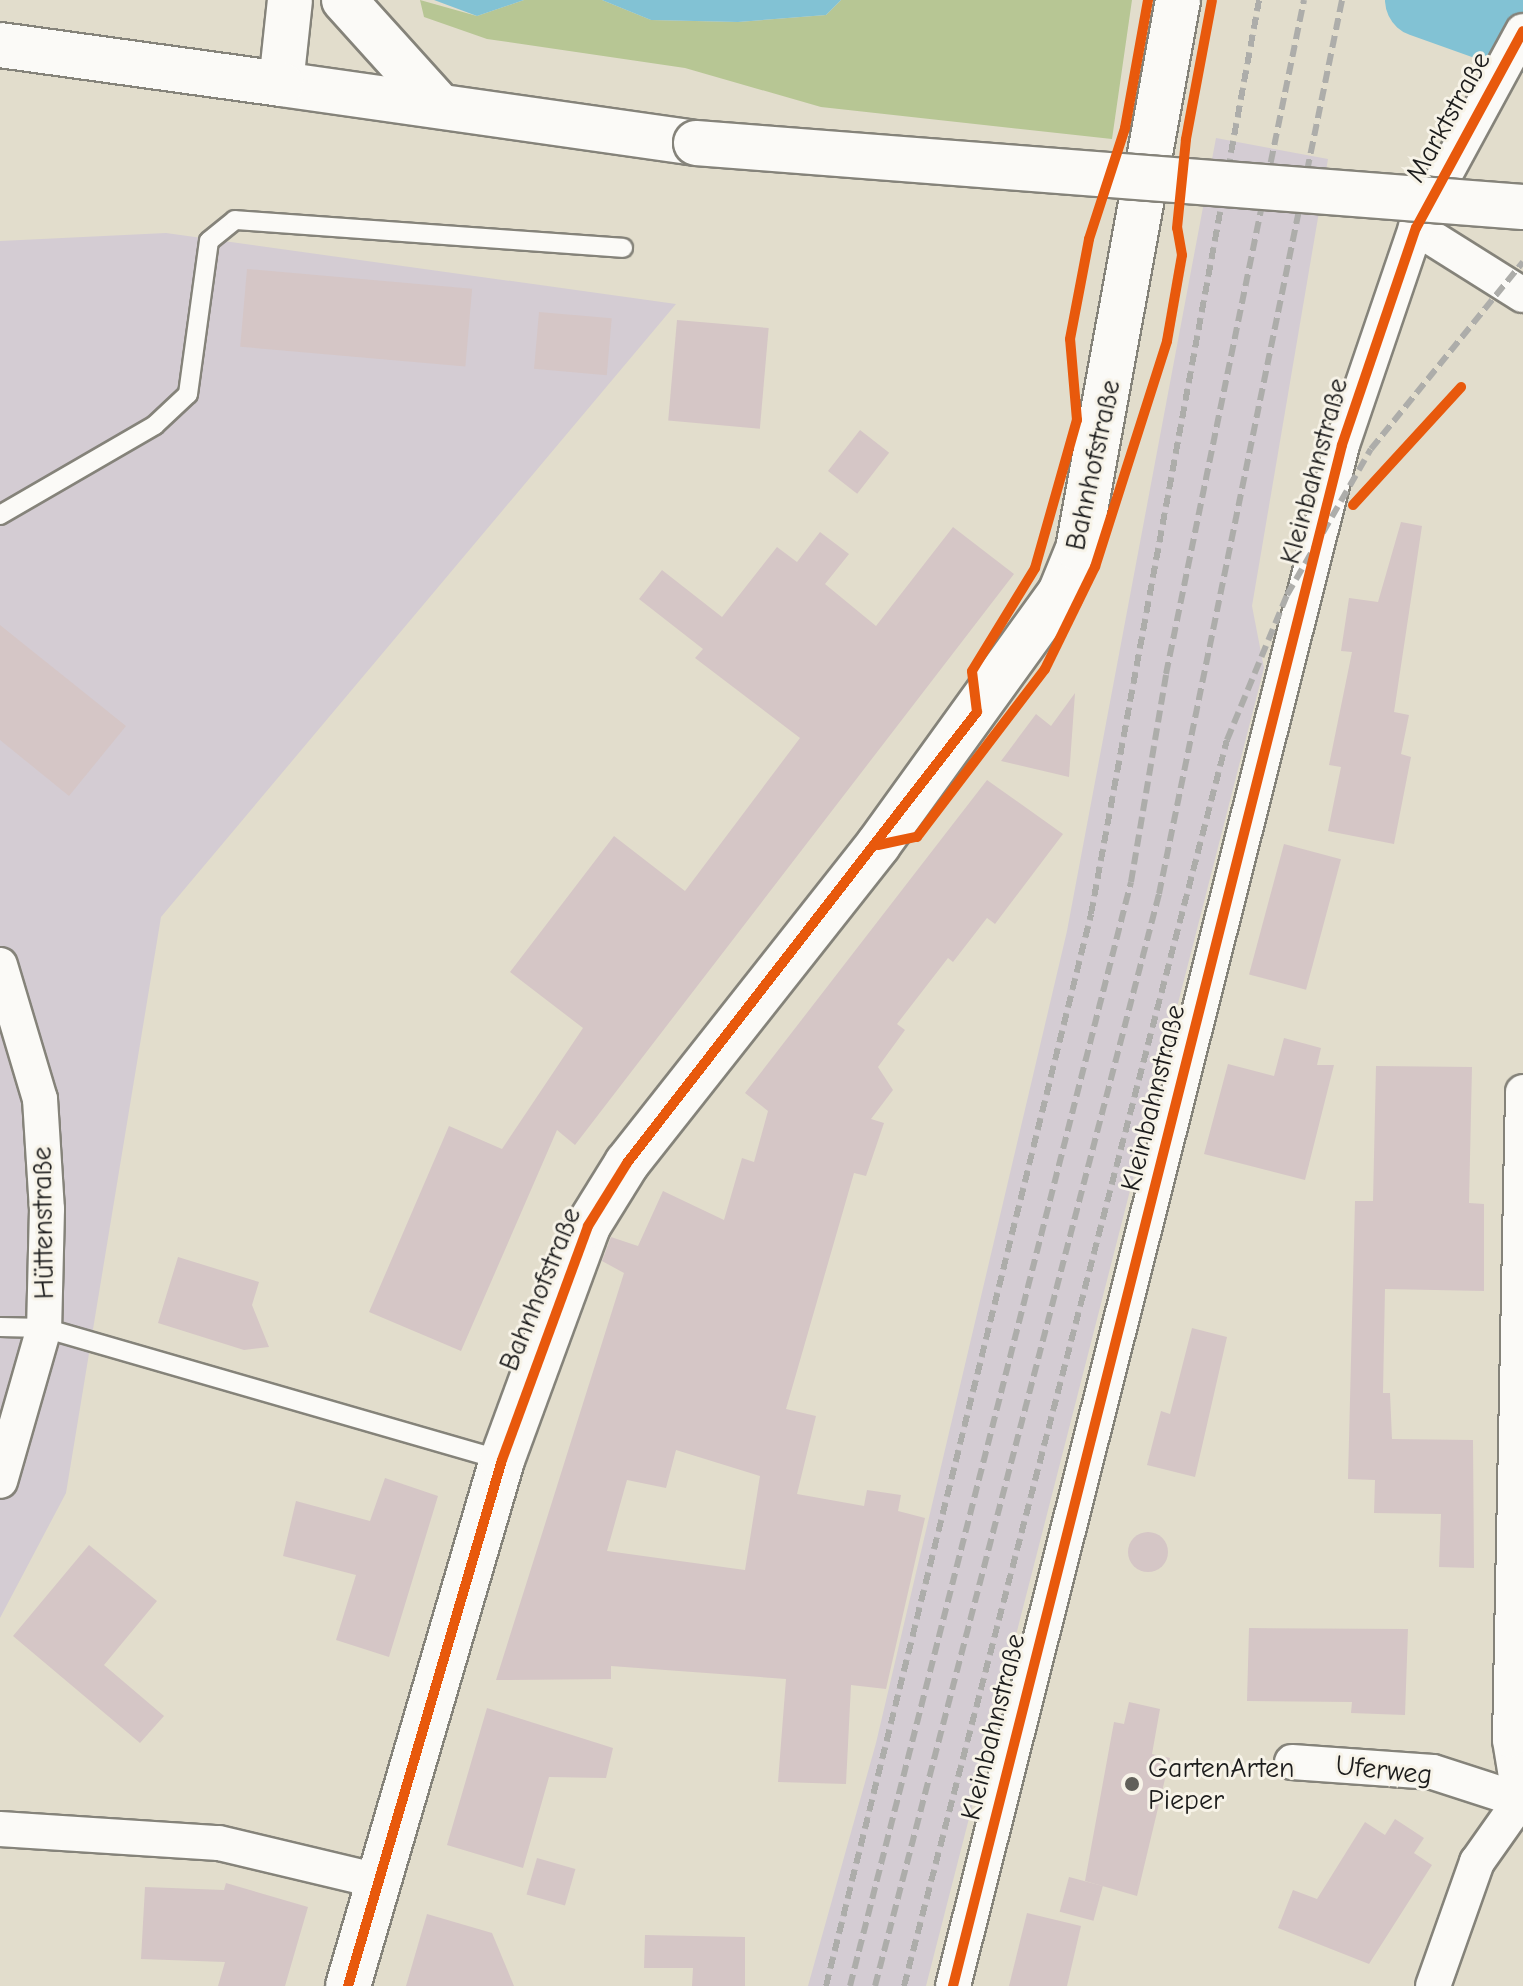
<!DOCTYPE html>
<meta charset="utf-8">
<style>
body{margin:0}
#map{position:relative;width:1523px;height:1986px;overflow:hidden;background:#e2ddcc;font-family:"Comic Neue",sans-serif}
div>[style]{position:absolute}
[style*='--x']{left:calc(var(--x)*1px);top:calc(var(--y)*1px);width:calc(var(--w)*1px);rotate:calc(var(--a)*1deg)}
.industrial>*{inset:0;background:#d4ccd3}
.forest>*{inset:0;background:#b7c694}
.water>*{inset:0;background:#82c2d4}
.river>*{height:74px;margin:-37px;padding:0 37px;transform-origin:37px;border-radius:37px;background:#82c2d4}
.building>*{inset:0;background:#d5c6c6;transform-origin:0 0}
.round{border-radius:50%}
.roads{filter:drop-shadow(2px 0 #85837a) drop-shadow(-2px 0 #85837a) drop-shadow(0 2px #85837a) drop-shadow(0 -2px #85837a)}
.lane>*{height:18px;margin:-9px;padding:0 9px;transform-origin:9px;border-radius:9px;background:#fbfaf7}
.street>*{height:34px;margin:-17px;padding:0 17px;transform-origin:17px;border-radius:17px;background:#fbfaf7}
.secondary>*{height:44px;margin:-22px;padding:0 22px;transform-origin:22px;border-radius:22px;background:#fbfaf7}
.primary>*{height:44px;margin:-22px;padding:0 22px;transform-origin:22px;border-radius:22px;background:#fbfaf7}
.highway>*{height:44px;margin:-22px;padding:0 22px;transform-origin:22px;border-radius:22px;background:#fbfaf7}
.rail>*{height:6px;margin-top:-3px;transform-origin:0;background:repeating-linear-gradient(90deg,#adadaa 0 12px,transparent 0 18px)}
.bridges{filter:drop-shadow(2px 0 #85837a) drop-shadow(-2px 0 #85837a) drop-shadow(0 2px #85837a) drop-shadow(0 -2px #85837a)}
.primary-bridge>*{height:44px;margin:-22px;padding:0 22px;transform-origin:22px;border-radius:22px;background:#fbfaf7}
.cycleway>*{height:10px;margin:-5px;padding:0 5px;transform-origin:5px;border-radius:5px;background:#e8590c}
.dots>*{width:22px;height:22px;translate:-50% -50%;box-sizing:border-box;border:4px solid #f7f3e8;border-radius:50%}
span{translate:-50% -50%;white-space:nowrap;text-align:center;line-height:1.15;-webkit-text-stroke:6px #f7f3e8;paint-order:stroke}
.street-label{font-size:28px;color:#1c1c1c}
.poi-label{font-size:28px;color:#1c1c1c}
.left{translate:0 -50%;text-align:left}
</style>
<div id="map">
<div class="industrial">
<i style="clip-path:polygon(1216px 138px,1328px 159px,1252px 606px,1264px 668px,926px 1986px,808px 1986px,876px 1743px,1067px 931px)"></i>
<i style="clip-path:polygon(166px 233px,676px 304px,161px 917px,66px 1493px,0 1618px,0 241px)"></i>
</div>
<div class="forest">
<i style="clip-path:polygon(420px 0,477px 16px,524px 0,602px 0,651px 20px,738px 22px,826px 15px,841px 0,1132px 0,1112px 139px,821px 107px,685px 68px,487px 39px,424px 17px)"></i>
</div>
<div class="water">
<i style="clip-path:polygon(434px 0,524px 0,477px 16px)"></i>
<i style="clip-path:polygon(602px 0,841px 0,826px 15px,738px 22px,651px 20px)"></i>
</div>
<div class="river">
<i style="--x:1422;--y:0;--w:107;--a:19.6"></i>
</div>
<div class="building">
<i style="left:247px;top:269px;width:226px;height:78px;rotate:5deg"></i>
<i style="left:539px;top:312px;width:73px;height:57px;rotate:5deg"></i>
<i style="left:677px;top:320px;width:92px;height:101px;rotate:5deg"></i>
<i style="left:860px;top:430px;width:37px;height:52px;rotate:38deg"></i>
<i style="clip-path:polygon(1401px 522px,1422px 526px,1394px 712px,1409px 715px,1401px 754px,1411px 757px,1394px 844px,1328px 831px,1341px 767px,1329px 765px,1352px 652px,1341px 651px,1349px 598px,1378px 602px)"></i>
<i style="clip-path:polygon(953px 527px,1014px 574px,575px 1145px,557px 1130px,461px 1351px,369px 1312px,449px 1126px,502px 1149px,583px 1028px,510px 972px,614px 836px,685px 891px,800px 738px,695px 658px,703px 649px,639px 599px,662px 570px,722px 617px,777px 547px,797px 562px,820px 532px,849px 554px,825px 584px,876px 626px)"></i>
<i style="clip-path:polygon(0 625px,126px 726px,69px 796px,0 740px)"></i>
<i style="clip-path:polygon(1075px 693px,1069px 777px,1001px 761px,1036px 714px,1051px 726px)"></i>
<i style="clip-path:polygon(evenodd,987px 780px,1063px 834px,995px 924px,987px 918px,953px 962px,948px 958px,897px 1024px,905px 1030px,878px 1067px,893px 1090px,871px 1119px,884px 1123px,866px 1176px,854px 1173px,786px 1409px,816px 1416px,797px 1494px,864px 1506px,867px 1490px,901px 1495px,898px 1511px,925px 1518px,886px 1689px,851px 1685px,846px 1784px,778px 1782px,786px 1679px,611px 1666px,611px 1679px,496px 1680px,624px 1273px,602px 1261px,611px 1237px,638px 1246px,663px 1191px,724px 1220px,742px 1158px,754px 1162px,768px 1111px,745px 1093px,987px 780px,676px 1450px,760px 1476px,745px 1570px,607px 1551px,627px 1480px,666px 1488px,676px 1450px)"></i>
<i style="left:1284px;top:844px;width:59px;height:135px;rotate:15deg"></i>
<i style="clip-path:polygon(1284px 1038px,1321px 1048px,1317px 1065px,1334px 1065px,1305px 1180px,1204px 1154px,1228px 1064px,1274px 1076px)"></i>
<i style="clip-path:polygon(1376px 1066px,1472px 1067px,1469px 1203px,1484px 1204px,1484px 1291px,1385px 1289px,1383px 1393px,1390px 1393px,1392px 1439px,1473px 1440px,1474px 1568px,1439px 1567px,1441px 1514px,1374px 1513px,1375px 1480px,1348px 1479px,1355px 1201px,1373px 1201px)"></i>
<i style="clip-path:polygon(178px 1257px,259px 1282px,252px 1305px,269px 1347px,244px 1350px,158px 1323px)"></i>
<i style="clip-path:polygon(1192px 1328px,1227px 1337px,1195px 1477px,1147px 1465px,1161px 1411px,1170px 1414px)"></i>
<i style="clip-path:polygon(385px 1478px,438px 1496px,389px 1657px,336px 1640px,356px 1575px,283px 1556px,296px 1501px,370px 1521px)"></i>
<i class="round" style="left:1128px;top:1532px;width:40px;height:40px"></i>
<i style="clip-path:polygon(89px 1545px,157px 1601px,104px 1665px,164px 1716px,140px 1743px,13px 1636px)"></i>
<i style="clip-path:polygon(1249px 1628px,1408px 1629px,1405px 1715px,1351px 1713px,1352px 1702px,1247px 1701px)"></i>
<i style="clip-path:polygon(1129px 1702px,1160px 1709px,1152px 1754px,1170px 1758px,1137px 1896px,1085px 1881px,1114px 1722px,1124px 1724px)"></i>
<i style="clip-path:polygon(487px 1708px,613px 1748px,606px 1778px,549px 1777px,523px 1868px,447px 1845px)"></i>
<i style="clip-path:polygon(1395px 1819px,1424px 1838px,1414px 1853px,1432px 1865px,1369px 1964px,1278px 1928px,1293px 1890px,1317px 1899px,1365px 1822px,1385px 1835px)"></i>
<i style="left:537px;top:1858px;width:40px;height:38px;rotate:16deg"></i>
<i style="left:1069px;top:1877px;width:35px;height:36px;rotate:15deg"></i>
<i style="clip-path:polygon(226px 1883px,308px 1907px,285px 1986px,218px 1986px,225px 1962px,141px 1959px,145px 1887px,224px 1890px)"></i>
<i style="clip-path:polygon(1027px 1913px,1081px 1926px,1067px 1986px,1009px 1986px)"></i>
<i style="clip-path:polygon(427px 1914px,492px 1933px,514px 1986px,406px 1986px)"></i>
<i style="clip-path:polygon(645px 1935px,745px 1937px,745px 1986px,692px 1986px,693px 1968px,644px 1968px)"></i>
</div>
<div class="roads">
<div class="lane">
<i style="--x:0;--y:515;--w:179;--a:-30.1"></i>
<i style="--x:155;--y:425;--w:45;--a:-43.2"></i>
<i style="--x:188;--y:394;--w:154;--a:-82.2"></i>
<i style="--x:209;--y:241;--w:33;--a:-39"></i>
<i style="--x:235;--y:220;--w:389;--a:4.1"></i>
<i style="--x:0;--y:1327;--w:44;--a:1.3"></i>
<i style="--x:44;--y:1328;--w:477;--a:16.1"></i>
</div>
<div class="street">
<i style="--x:1416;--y:228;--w:126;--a:32.1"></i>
<i style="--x:0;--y:965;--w:140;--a:73.4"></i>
<i style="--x:40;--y:1099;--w:110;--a:86.4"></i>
<i style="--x:47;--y:1209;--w:119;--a:91.4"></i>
<i style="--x:44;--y:1328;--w:159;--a:106"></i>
<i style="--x:1292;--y:1762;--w:141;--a:4.1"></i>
<i style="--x:1433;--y:1772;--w:95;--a:17.9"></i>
<i style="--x:1520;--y:1801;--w:62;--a:-99.3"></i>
<i style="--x:1510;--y:1740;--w:648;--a:-88.85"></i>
<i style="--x:0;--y:1829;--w:219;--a:3.7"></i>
<i style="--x:219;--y:1843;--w:163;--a:13.4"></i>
<i style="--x:953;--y:1986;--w:1589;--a:-75.83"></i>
<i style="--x:1342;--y:445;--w:229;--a:-71.2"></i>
<i style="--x:1416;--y:228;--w:224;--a:-61.5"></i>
<i style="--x:1433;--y:1986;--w:132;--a:-70.5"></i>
<i style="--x:1477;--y:1862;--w:75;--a:-54.8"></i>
</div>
<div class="secondary">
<i style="--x:344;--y:0;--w:139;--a:47.9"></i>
<i style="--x:281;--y:84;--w:84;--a:-83.9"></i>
<i style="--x:348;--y:1986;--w:548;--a:-73.68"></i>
<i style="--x:502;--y:1460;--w:249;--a:-69.8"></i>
<i style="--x:588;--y:1226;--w:74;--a:-58.2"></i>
<i style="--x:627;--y:1163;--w:405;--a:-51.7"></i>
<i style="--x:878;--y:845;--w:311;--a:-54.2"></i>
<i style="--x:1060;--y:593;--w:48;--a:-67.8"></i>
<i style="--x:1078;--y:549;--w:558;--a:-79.68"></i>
</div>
<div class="primary">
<i style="--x:281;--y:84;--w:419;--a:8.1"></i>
</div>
<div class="highway">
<i style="--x:0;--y:45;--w:284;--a:7.9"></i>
</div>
</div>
<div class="rail">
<i style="--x:826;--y:1986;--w:1104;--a:-76.11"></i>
<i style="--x:1091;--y:914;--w:929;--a:-79.58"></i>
<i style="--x:850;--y:1986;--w:1139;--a:-75.72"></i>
<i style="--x:1131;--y:882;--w:211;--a:-80.4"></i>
<i style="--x:1166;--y:674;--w:688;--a:-78.43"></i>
<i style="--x:875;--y:1986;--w:1128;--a:-75.42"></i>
<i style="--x:1159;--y:894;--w:913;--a:-78.43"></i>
<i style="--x:904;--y:1986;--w:1287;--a:-75.47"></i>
<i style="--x:1227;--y:740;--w:157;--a:-67.5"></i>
<i style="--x:1287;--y:595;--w:168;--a:-60.1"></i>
<i style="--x:1371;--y:449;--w:241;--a:-50.9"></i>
</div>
<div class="bridges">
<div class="primary-bridge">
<i style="--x:696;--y:143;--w:829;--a:4.43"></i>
</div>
</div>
<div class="cycleway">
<i style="--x:1353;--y:505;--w:160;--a:-47.5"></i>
<i style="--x:878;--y:845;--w:40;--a:-12"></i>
<i style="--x:917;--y:837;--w:211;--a:-52.7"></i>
<i style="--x:1045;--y:669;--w:114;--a:-63.9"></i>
<i style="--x:1095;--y:567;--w:237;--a:-72.3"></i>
<i style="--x:1167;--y:341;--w:87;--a:-80.1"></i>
<i style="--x:1182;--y:255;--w:27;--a:-100"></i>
<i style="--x:1177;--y:228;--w:89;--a:-84.2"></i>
<i style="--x:1186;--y:139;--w:141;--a:-79.4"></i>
<i style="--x:348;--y:1986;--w:548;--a:-73.68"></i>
<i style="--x:502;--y:1460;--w:249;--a:-69.8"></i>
<i style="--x:588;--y:1226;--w:74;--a:-58.2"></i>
<i style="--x:627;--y:1163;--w:571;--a:-52.19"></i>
<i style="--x:977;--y:712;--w:41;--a:-97"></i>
<i style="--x:972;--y:671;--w:121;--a:-58.5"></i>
<i style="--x:1035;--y:568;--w:154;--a:-74.2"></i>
<i style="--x:1077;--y:420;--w:81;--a:-94.9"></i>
<i style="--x:1070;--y:339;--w:102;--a:-79.2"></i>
<i style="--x:1089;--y:239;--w:117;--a:-72"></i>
<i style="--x:1125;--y:128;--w:130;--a:-79.8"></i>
<i style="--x:953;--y:1986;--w:1589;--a:-75.83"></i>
<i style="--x:1342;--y:445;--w:229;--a:-71.2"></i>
<i style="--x:1416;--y:228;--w:224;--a:-61.5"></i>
</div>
<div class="dots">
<i style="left:1132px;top:1784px;background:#61605a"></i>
</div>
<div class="street-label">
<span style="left:1448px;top:117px;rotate:-61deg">Marktstraße</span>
<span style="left:1093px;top:465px;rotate:-78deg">Bahnhofstraße</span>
<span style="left:1314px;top:471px;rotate:-75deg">Kleinbahnstraße</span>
<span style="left:1153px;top:1098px;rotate:-76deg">Kleinbahnstraße</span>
<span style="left:43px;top:1223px;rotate:-91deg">Hüttenstraße</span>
<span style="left:540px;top:1289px;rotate:-68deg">Bahnhofstraße</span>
<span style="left:993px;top:1727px;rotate:-76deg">Kleinbahnstraße</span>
<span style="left:1384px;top:1770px;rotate:6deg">Uferweg</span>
</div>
<div class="poi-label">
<span class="left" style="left:1148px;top:1784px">GartenArten<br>Pieper</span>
</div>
</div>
